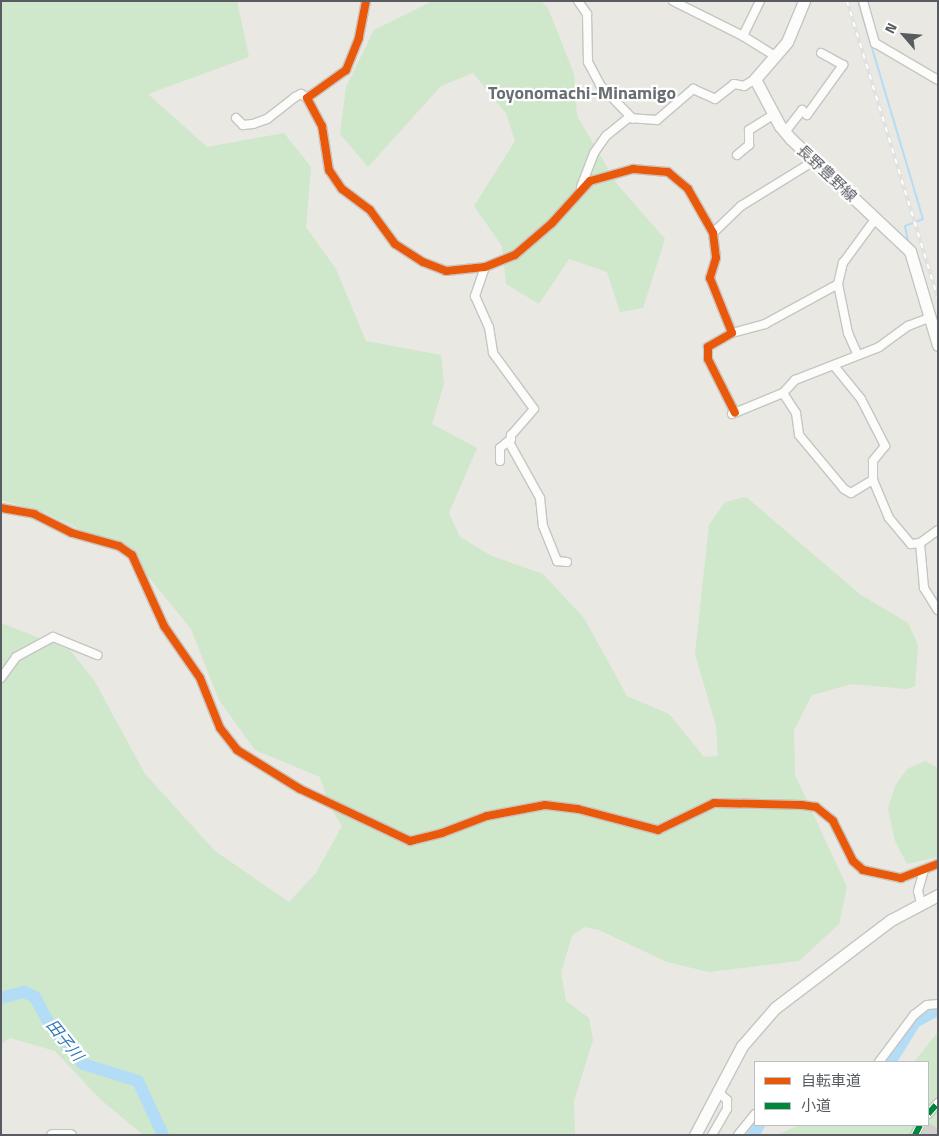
<!DOCTYPE html>
<meta charset="utf-8">
<style>
body{margin:0}
#map{position:relative;width:939px;height:1136px;overflow:hidden;background:#e9e8e2;font-family:"Titillium Web","Noto Sans JP",sans-serif}
div>[style]{position:absolute}
[style*='--x']{left:calc(var(--x)*1px);top:calc(var(--y)*1px);width:calc(var(--w)*1px);rotate:calc(var(--a)*1deg)}
.green>*{inset:0;background:#cfe7cb}
.stream>*{height:2px;margin:-1px;padding:0 1px;transform-origin:1px;border-radius:1px;background:#b3ddf6}
.river>*{height:12px;margin:-6px;padding:0 6px;transform-origin:6px;border-radius:6px;background:#b3ddf6}
.building>*{inset:0;background:#d2d0cd}
.roads{filter:drop-shadow(1px 0 #c5c5c3) drop-shadow(-1px 0 #c5c5c3) drop-shadow(0 1px #c5c5c3) drop-shadow(0 -1px #c5c5c3)}
.street>*{height:8px;margin:-4px;padding:0 4px;transform-origin:4px;border-radius:4px;background:#fcfcfb}
.secondary>*{height:11px;margin:-5.5px;padding:0 5.5px;transform-origin:5.5px;border-radius:5.5px;background:#fcfcfb}
.rail>*{height:4px;margin-top:-2px;transform-origin:0;background:repeating-linear-gradient(90deg,#fff 0 5.5px,#e1e1e0 0 11px);box-sizing:border-box;border-block:1px solid #e1e1e0}
.quiet>*{height:6px;margin-top:-3px;transform-origin:0;background:repeating-linear-gradient(90deg,#00873e 0 12px,transparent 0 18px)}
.cycleway>*{height:8px;margin:-4px;padding:0 4px;transform-origin:4px;border-radius:4px;background:#e8590c}
span{translate:-50% -50%;white-space:nowrap;text-align:center;line-height:1.15;-webkit-text-stroke:4.5px #fff;paint-order:stroke}
.street-label{font-size:15px;color:#585c61}
.water-label{font-size:16px;color:#3478b6;font-style:italic}
.quarter-label{font-size:18px;color:#696e73;font-weight:700}
.frame{position:absolute;inset:0;border:2px solid #585c61;pointer-events:none}
.legend{position:absolute;left:754px;top:1061px;width:175px;height:65px;box-sizing:border-box;background:#fff;border:1px solid #bcbec0;margin:0;padding:6px 9px;list-style:none;font-size:15px;color:#585c61}
.legend li{display:flex;align-items:center;gap:10px;height:25px}
.legend b{width:25px;border:1px solid #bcbec0}
.north{position:absolute;left:879px;top:10px;width:50px;height:50px;-webkit-text-stroke:4px #fff;paint-order:stroke;rotate:297deg;font-size:14px;font-weight:700;line-height:20px;text-align:center;color:#585c61}
.north::after{content:'';display:block;margin:auto;width:18px;height:22px;background:#585c61;clip-path:polygon(50% 0,100% 100%,50% 72%,0 100%)}
</style>
<div id="map">
<div class="green">
<i style="clip-path:polygon(1px 1px,237px 1px,249px 57px,148px 94px,207px 147px,284px 133px,311px 167px,306px 227px,336px 269px,366px 341px,441px 355px,444px 384px,432px 424px,477px 448px,449px 513px,460px 537px,492px 556px,543px 574px,584px 618px,627px 696px,669px 714px,704px 757px,718px 756px,716px 726px,695px 654px,709px 525px,725px 502px,746px 497px,861px 595px,908px 623px,918px 645px,915px 686px,907px 689px,852px 684px,812px 695px,794px 730px,795px 775px,847px 887px,839px 924px,799px 961px,709px 972px,667px 962px,599px 930px,584px 927px,572px 936px,561px 972px,566px 1001px,589px 1018px,593px 1040px,574px 1101px,575px 1135px,143px 1135px,100px 1099px,55px 1051px,10px 1038px,1px 1044px,1px 623px,70px 650px,94px 680px,145px 774px,215px 851px,289px 902px,316px 873px,342px 826px,329px 805px,320px 777px,255px 750px,219px 700px,191px 629px,139px 565px,106px 542px,46px 513px,1px 500px)"></i>
<i style="clip-path:polygon(433px 1px,541px 1px,548px 8px,574px 74px,577px 116px,617px 184px,665px 239px,643px 308px,620px 312px,607px 272px,569px 259px,539px 304px,506px 284px,502px 246px,474px 206px,515px 141px,506px 113px,473px 73px,441px 86px,368px 167px,340px 134px,346px 87px,374px 30px)"></i>
<i style="clip-path:polygon(925px 761px,938px 768px,938px 857px,907px 864px,895px 841px,888px 809px,895px 786px,907px 769px)"></i>
<i style="clip-path:polygon(938px 1032px,938px 1135px,776px 1135px,800px 1125px,928px 1125px,928px 1062px,914px 1062px)"></i>
</div>
<div class="stream">
<i style="--x:858;--y:1;--w:227;--a:73.4"></i>
<i style="--x:923;--y:219;--w:19;--a:159"></i>
<i style="--x:905;--y:226;--w:16;--a:79"></i>
</div>
<div class="river">
<i style="--x:1;--y:998;--w:24;--a:-15"></i>
<i style="--x:24;--y:992;--w:12;--a:24"></i>
<i style="--x:35;--y:997;--w:26;--a:62"></i>
<i style="--x:47;--y:1020;--w:57;--a:50.7"></i>
<i style="--x:83;--y:1064;--w:58;--a:17.2"></i>
<i style="--x:138;--y:1081;--w:60;--a:65.2"></i>
<i style="--x:890;--y:1062;--w:47;--a:-58"></i>
<i style="--x:915;--y:1022;--w:26;--a:-29"></i>
<i style="--x:753;--y:1135;--w:12;--a:-59"></i>
</div>
<div class="building">
<i style="clip-path:polygon(928px 1123px,938px 1128px,938px 1135px,921px 1135px)"></i>
</div>
<div class="roads">
<div class="street">
<i style="--x:366;--y:1;--w:38;--a:101"></i>
<i style="--x:359;--y:38;--w:35;--a:112"></i>
<i style="--x:346;--y:70;--w:48;--a:144.3"></i>
<i style="--x:307;--y:98;--w:32;--a:62"></i>
<i style="--x:322;--y:126;--w:45;--a:81"></i>
<i style="--x:329;--y:170;--w:23;--a:56"></i>
<i style="--x:342;--y:189;--w:35;--a:37"></i>
<i style="--x:370;--y:210;--w:42;--a:53.7"></i>
<i style="--x:395;--y:244;--w:33;--a:33"></i>
<i style="--x:423;--y:262;--w:25;--a:21"></i>
<i style="--x:446;--y:271;--w:39;--a:-6"></i>
<i style="--x:485;--y:267;--w:32;--a:-22"></i>
<i style="--x:515;--y:255;--w:49;--a:-40.9"></i>
<i style="--x:552;--y:223;--w:57;--a:-47.9"></i>
<i style="--x:590;--y:181;--w:45;--a:-15.6"></i>
<i style="--x:633;--y:169;--w:35;--a:5"></i>
<i style="--x:668;--y:172;--w:26;--a:40"></i>
<i style="--x:688;--y:189;--w:51;--a:60.4"></i>
<i style="--x:713;--y:233;--w:25;--a:83"></i>
<i style="--x:716;--y:258;--w:21;--a:107"></i>
<i style="--x:710;--y:278;--w:59;--a:68.2"></i>
<i style="--x:732;--y:333;--w:28;--a:150"></i>
<i style="--x:708;--y:347;--w:12;--a:90"></i>
<i style="--x:708;--y:359;--w:60;--a:63.4"></i>
<i style="--x:578;--y:1;--w:16;--a:55"></i>
<i style="--x:587;--y:14;--w:48;--a:88.8"></i>
<i style="--x:588;--y:62;--w:26;--a:62"></i>
<i style="--x:600;--y:85;--w:47;--a:45.9"></i>
<i style="--x:673;--y:1;--w:78;--a:26.6"></i>
<i style="--x:760;--y:1;--w:39;--a:116"></i>
<i style="--x:743;--y:36;--w:38;--a:32"></i>
<i style="--x:863;--y:1;--w:44;--a:74.1"></i>
<i style="--x:875;--y:43;--w:73;--a:30.4"></i>
<i style="--x:236;--y:118;--w:10;--a:45"></i>
<i style="--x:243;--y:125;--w:10;--a:-6"></i>
<i style="--x:253;--y:124;--w:15;--a:-20"></i>
<i style="--x:267;--y:119;--w:36;--a:-38"></i>
<i style="--x:295;--y:97;--w:7;--a:-27"></i>
<i style="--x:301;--y:94;--w:7;--a:34"></i>
<i style="--x:785;--y:132;--w:28;--a:-52"></i>
<i style="--x:802;--y:110;--w:7;--a:45"></i>
<i style="--x:807;--y:115;--w:62;--a:-54.2"></i>
<i style="--x:843;--y:65;--w:25;--a:-151"></i>
<i style="--x:737;--y:155;--w:16;--a:-40"></i>
<i style="--x:749;--y:145;--w:15;--a:-90"></i>
<i style="--x:749;--y:130;--w:28;--a:-32"></i>
<i style="--x:581;--y:187;--w:36;--a:-69"></i>
<i style="--x:594;--y:153;--w:21;--a:-55"></i>
<i style="--x:606;--y:136;--w:28;--a:-39"></i>
<i style="--x:628;--y:118;--w:29;--a:4"></i>
<i style="--x:657;--y:120;--w:48;--a:-40.7"></i>
<i style="--x:693;--y:89;--w:24;--a:24"></i>
<i style="--x:715;--y:99;--w:24;--a:-38"></i>
<i style="--x:734;--y:84;--w:10;--a:11"></i>
<i style="--x:744;--y:86;--w:13;--a:-32"></i>
<i style="--x:713;--y:233;--w:39;--a:-44"></i>
<i style="--x:741;--y:206;--w:86;--a:-31.7"></i>
<i style="--x:485;--y:267;--w:31;--a:109"></i>
<i style="--x:475;--y:296;--w:34;--a:66"></i>
<i style="--x:489;--y:327;--w:26;--a:81"></i>
<i style="--x:493;--y:353;--w:69;--a:53.8"></i>
<i style="--x:534;--y:409;--w:35;--a:131"></i>
<i style="--x:511;--y:435;--w:9;--a:96"></i>
<i style="--x:510;--y:444;--w:62;--a:60.9"></i>
<i style="--x:540;--y:498;--w:28;--a:84"></i>
<i style="--x:543;--y:526;--w:38;--a:68"></i>
<i style="--x:557;--y:561;--w:10;--a:6"></i>
<i style="--x:838;--y:284;--w:50;--a:78.5"></i>
<i style="--x:848;--y:333;--w:24;--a:66"></i>
<i style="--x:732;--y:333;--w:34;--a:-15"></i>
<i style="--x:765;--y:324;--w:83;--a:-28.7"></i>
<i style="--x:838;--y:284;--w:22;--a:-77"></i>
<i style="--x:843;--y:263;--w:56;--a:-53.7"></i>
<i style="--x:835;--y:367;--w:41;--a:50.9"></i>
<i style="--x:861;--y:399;--w:53;--a:62.9"></i>
<i style="--x:885;--y:446;--w:19;--a:129"></i>
<i style="--x:873;--y:461;--w:19;--a:90"></i>
<i style="--x:873;--y:480;--w:41;--a:67.2"></i>
<i style="--x:889;--y:518;--w:34;--a:50"></i>
<i style="--x:911;--y:544;--w:9;--a:-6"></i>
<i style="--x:783;--y:393;--w:24;--a:57"></i>
<i style="--x:796;--y:413;--w:22;--a:82"></i>
<i style="--x:799;--y:435;--w:70;--a:50.2"></i>
<i style="--x:844;--y:489;--w:8;--a:30"></i>
<i style="--x:851;--y:493;--w:26;--a:-31"></i>
<i style="--x:732;--y:414;--w:55;--a:-22.4"></i>
<i style="--x:783;--y:393;--w:18;--a:-47"></i>
<i style="--x:795;--y:380;--w:90;--a:-21.4"></i>
<i style="--x:879;--y:347;--w:36;--a:-36"></i>
<i style="--x:908;--y:326;--w:22;--a:-21"></i>
<i style="--x:500;--y:461;--w:13;--a:-90"></i>
<i style="--x:500;--y:448;--w:14;--a:-39"></i>
<i style="--x:1;--y:508;--w:34;--a:10"></i>
<i style="--x:34;--y:514;--w:42;--a:26.6"></i>
<i style="--x:72;--y:533;--w:49;--a:15.5"></i>
<i style="--x:119;--y:546;--w:16;--a:35"></i>
<i style="--x:132;--y:555;--w:78;--a:65.7"></i>
<i style="--x:164;--y:626;--w:63;--a:55.3"></i>
<i style="--x:200;--y:678;--w:54;--a:68.2"></i>
<i style="--x:220;--y:728;--w:28;--a:52"></i>
<i style="--x:237;--y:750;--w:74;--a:31.8"></i>
<i style="--x:300;--y:789;--w:122;--a:25.3"></i>
<i style="--x:410;--y:841;--w:33;--a:-14"></i>
<i style="--x:442;--y:833;--w:48;--a:-20.7"></i>
<i style="--x:487;--y:816;--w:59;--a:-10.7"></i>
<i style="--x:545;--y:805;--w:33;--a:7"></i>
<i style="--x:578;--y:809;--w:83;--a:14.7"></i>
<i style="--x:658;--y:830;--w:62;--a:-25.7"></i>
<i style="--x:714;--y:803;--w:88;--a:1.3"></i>
<i style="--x:802;--y:805;--w:14;--a:8"></i>
<i style="--x:816;--y:807;--w:22;--a:39"></i>
<i style="--x:833;--y:821;--w:45;--a:63.4"></i>
<i style="--x:853;--y:861;--w:13;--a:42"></i>
<i style="--x:863;--y:870;--w:39;--a:12"></i>
<i style="--x:901;--y:878;--w:40;--a:-21"></i>
<i style="--x:938;--y:530;--w:22;--a:144"></i>
<i style="--x:920;--y:543;--w:45;--a:84.9"></i>
<i style="--x:924;--y:588;--w:26;--a:58"></i>
<i style="--x:1;--y:678;--w:26;--a:-54"></i>
<i style="--x:16;--y:657;--w:42;--a:-28.4"></i>
<i style="--x:53;--y:637;--w:48;--a:22.2"></i>
<i style="--x:921;--y:903;--w:12;--a:-104"></i>
<i style="--x:918;--y:891;--w:19;--a:-74"></i>
<i style="--x:879;--y:1062;--w:59;--a:-53.3"></i>
<i style="--x:914;--y:1015;--w:16;--a:-38"></i>
<i style="--x:927;--y:1005;--w:11;--a:-5"></i>
<i style="--x:928;--y:1114;--w:15;--a:-48"></i>
<i style="--x:712;--y:1135;--w:30;--a:-60"></i>
<i style="--x:727;--y:1109;--w:9;--a:-90"></i>
<i style="--x:727;--y:1100;--w:13;--a:-138"></i>
<i style="--x:738;--y:1135;--w:27;--a:-51"></i>
<i style="--x:915;--y:1135;--w:11;--a:-63"></i>
</div>
<div class="secondary">
<i style="--x:804;--y:1;--w:44;--a:112.5"></i>
<i style="--x:787;--y:42;--w:49;--a:130.9"></i>
<i style="--x:755;--y:79;--w:53;--a:62"></i>
<i style="--x:780;--y:126;--w:17;--a:50"></i>
<i style="--x:791;--y:139;--w:163;--a:43.3"></i>
<i style="--x:910;--y:251;--w:98;--a:73.4"></i>
<i style="--x:52;--y:1135;--w:18;--a:0"></i>
<i style="--x:695;--y:1135;--w:101;--a:-62.2"></i>
<i style="--x:742;--y:1046;--w:50;--a:-49"></i>
<i style="--x:775;--y:1008;--w:146;--a:-37.2"></i>
<i style="--x:891;--y:920;--w:53;--a:-28"></i>
</div>
</div>
<div class="rail">
<i style="--x:847;--y:1;--w:311;--a:73"></i>
</div>
<div class="quiet">
<i style="--x:928;--y:1114;--w:15;--a:-48"></i>
<i style="--x:915;--y:1135;--w:11;--a:-63"></i>
</div>
<div class="cycleway">
<i style="--x:366;--y:1;--w:38;--a:101"></i>
<i style="--x:359;--y:38;--w:35;--a:112"></i>
<i style="--x:346;--y:70;--w:48;--a:144.3"></i>
<i style="--x:307;--y:98;--w:32;--a:62"></i>
<i style="--x:322;--y:126;--w:45;--a:81"></i>
<i style="--x:329;--y:170;--w:23;--a:56"></i>
<i style="--x:342;--y:189;--w:35;--a:37"></i>
<i style="--x:370;--y:210;--w:42;--a:53.7"></i>
<i style="--x:395;--y:244;--w:33;--a:33"></i>
<i style="--x:423;--y:262;--w:25;--a:21"></i>
<i style="--x:446;--y:271;--w:39;--a:-6"></i>
<i style="--x:485;--y:267;--w:32;--a:-22"></i>
<i style="--x:515;--y:255;--w:49;--a:-40.9"></i>
<i style="--x:552;--y:223;--w:57;--a:-47.9"></i>
<i style="--x:590;--y:181;--w:45;--a:-15.6"></i>
<i style="--x:633;--y:169;--w:35;--a:5"></i>
<i style="--x:668;--y:172;--w:26;--a:40"></i>
<i style="--x:688;--y:189;--w:51;--a:60.4"></i>
<i style="--x:713;--y:233;--w:25;--a:83"></i>
<i style="--x:716;--y:258;--w:21;--a:107"></i>
<i style="--x:710;--y:278;--w:59;--a:68.2"></i>
<i style="--x:732;--y:333;--w:28;--a:150"></i>
<i style="--x:708;--y:347;--w:12;--a:90"></i>
<i style="--x:708;--y:359;--w:60;--a:63.4"></i>
<i style="--x:1;--y:508;--w:34;--a:10"></i>
<i style="--x:34;--y:514;--w:42;--a:26.6"></i>
<i style="--x:72;--y:533;--w:49;--a:15.5"></i>
<i style="--x:119;--y:546;--w:16;--a:35"></i>
<i style="--x:132;--y:555;--w:78;--a:65.7"></i>
<i style="--x:164;--y:626;--w:63;--a:55.3"></i>
<i style="--x:200;--y:678;--w:54;--a:68.2"></i>
<i style="--x:220;--y:728;--w:28;--a:52"></i>
<i style="--x:237;--y:750;--w:74;--a:31.8"></i>
<i style="--x:300;--y:789;--w:122;--a:25.3"></i>
<i style="--x:410;--y:841;--w:33;--a:-14"></i>
<i style="--x:442;--y:833;--w:48;--a:-20.7"></i>
<i style="--x:487;--y:816;--w:59;--a:-10.7"></i>
<i style="--x:545;--y:805;--w:33;--a:7"></i>
<i style="--x:578;--y:809;--w:83;--a:14.7"></i>
<i style="--x:658;--y:830;--w:62;--a:-25.7"></i>
<i style="--x:714;--y:803;--w:88;--a:1.3"></i>
<i style="--x:802;--y:805;--w:14;--a:8"></i>
<i style="--x:816;--y:807;--w:22;--a:39"></i>
<i style="--x:833;--y:821;--w:45;--a:63.4"></i>
<i style="--x:853;--y:861;--w:13;--a:42"></i>
<i style="--x:863;--y:870;--w:39;--a:12"></i>
<i style="--x:901;--y:878;--w:40;--a:-21"></i>
</div>
<div class="street-label">
<span style="left:827px;top:173px;rotate:43deg">長野豊野線</span>
</div>
<div class="water-label">
<span style="left:65px;top:1040px;rotate:51deg">田子川</span>
</div>
<div class="quarter-label">
<span style="left:582px;top:93px">Toyonomachi-Minamigo</span>
</div>
<div class="frame"></div>
<ul class="legend">
<li><b style="height:6px;background:#e8590c"></b>自転車道</li>
<li><b style="height:6px;background:#00873e"></b>小道</li>
</ul>
<div class="north">N</div>
</div>
